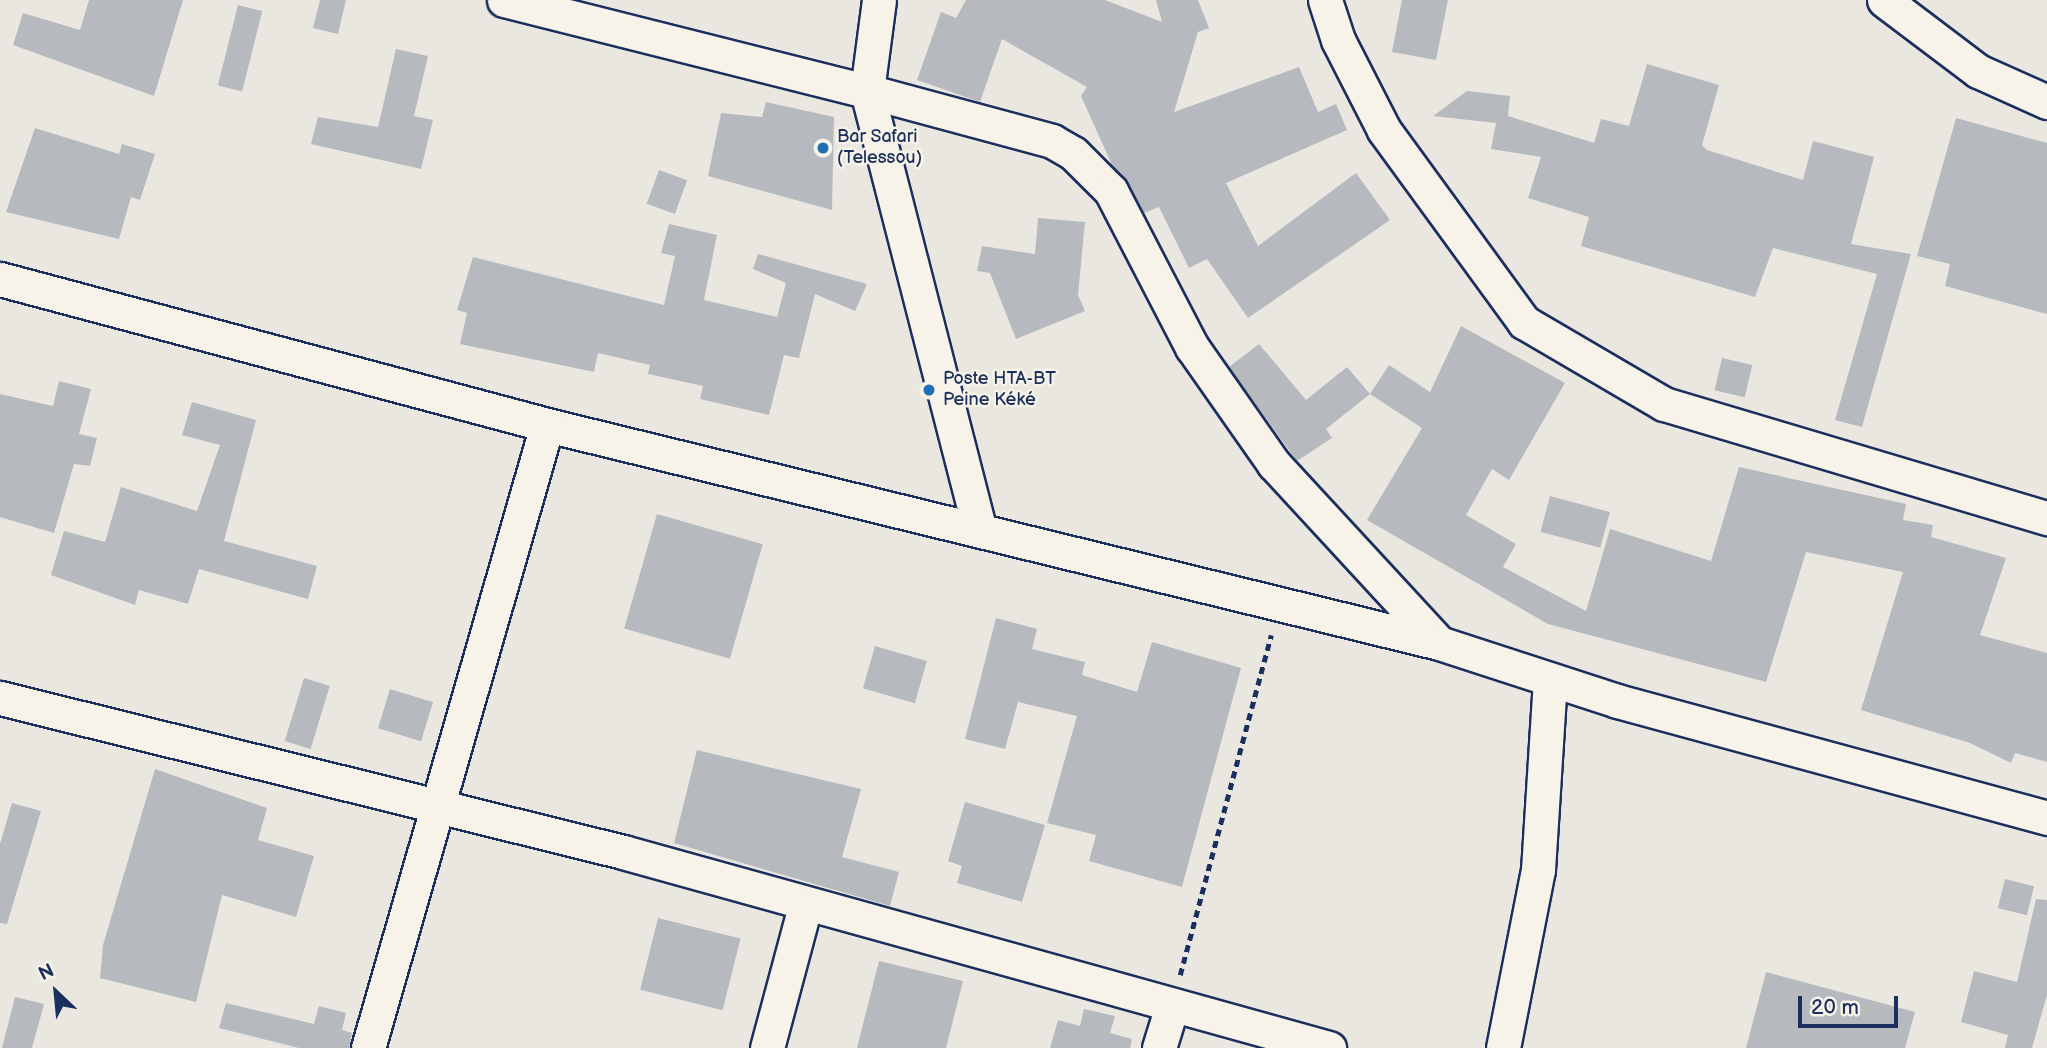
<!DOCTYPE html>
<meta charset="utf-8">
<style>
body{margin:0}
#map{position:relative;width:2047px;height:1048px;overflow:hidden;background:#eae7e0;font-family:"Balsamiq Sans",sans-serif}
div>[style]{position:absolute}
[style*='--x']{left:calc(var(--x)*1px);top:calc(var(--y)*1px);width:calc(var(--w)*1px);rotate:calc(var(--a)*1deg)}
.building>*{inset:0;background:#b6babf;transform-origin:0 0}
.path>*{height:4.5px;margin-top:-2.25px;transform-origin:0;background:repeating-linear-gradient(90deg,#1b2f5e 0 7px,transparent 0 12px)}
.roads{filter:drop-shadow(2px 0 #1b2f5e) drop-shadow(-2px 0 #1b2f5e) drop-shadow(0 2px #1b2f5e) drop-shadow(0 -2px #1b2f5e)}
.minor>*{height:33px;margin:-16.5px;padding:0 16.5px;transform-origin:16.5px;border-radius:16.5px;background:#f7f3e8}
.dots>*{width:19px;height:19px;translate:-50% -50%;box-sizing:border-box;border:4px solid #f7f3e8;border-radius:50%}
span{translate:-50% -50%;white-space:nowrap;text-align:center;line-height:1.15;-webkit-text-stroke:5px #f7f3e8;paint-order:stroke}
.poi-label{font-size:18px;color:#1b2f5e}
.left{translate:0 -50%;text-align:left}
.north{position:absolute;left:21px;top:957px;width:70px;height:70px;-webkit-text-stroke:5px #f7f3e8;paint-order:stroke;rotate:334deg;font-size:19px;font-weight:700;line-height:28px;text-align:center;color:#1b2f5e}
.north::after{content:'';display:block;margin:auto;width:24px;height:32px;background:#1b2f5e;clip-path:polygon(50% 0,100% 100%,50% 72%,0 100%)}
.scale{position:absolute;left:1798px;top:996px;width:100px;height:32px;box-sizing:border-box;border:4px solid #1b2f5e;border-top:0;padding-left:9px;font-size:21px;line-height:24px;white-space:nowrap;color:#1b2f5e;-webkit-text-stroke:5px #f7f3e8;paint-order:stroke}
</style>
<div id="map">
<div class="building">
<i style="clip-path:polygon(89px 0,183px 0,154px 96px,13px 45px,23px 13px,80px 30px)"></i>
<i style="clip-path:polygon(320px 0,346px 0,338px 34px,313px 28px)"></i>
<i style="clip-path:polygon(966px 0,1105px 0,1162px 22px,1156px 0,1198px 0,1209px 28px,1198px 32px,1174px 112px,1299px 67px,1318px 112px,1336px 104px,1347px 130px,1226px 183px,1258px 246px,1356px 173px,1390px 220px,1248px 318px,1207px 259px,1189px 268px,1159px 207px,1144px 213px,1112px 165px,1081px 96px,1087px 87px,1002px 39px,980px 102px,917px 80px,941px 12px,956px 18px)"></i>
<i style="clip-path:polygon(1402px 0,1448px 0,1436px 60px,1392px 52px)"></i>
<i style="left:238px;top:5px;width:25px;height:83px;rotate:14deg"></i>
<i style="clip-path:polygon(396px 49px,428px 56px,414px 116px,433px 120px,421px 169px,311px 144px,318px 117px,378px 127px)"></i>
<i style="clip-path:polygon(1647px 64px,1719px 85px,1702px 145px,1707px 150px,1803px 180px,1813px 141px,1874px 157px,1851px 244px,1911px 254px,1862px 427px,1835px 420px,1877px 274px,1773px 248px,1755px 297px,1581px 246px,1589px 217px,1528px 198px,1541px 157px,1491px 149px,1496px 123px,1433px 116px,1467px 91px,1510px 96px,1508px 116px,1594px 143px,1601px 119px,1629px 126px)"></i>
<i style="clip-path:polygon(766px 102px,834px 117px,832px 210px,708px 176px,721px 113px,762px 117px)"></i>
<i style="clip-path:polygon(1956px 118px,2047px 143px,2047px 314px,1945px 286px,1950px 264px,1917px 256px)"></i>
<i style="clip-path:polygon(35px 128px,119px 154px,122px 144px,155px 154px,140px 200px,131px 197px,119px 239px,6px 212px)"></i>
<i style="left:659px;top:170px;width:30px;height:36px;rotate:20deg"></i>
<i style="clip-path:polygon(1038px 218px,1085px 222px,1078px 295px,1085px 311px,1016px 339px,990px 273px,977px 271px,982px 246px,1035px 254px)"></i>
<i style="clip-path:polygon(669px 224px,717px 235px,704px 300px,777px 317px,786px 283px,753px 269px,758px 254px,867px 284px,855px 311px,815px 294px,799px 358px,784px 355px,769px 415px,700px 399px,703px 386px,648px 374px,650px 365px,598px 353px,594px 372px,460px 344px,467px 313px,457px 310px,473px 257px,664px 305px,675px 256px,661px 253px)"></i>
<i style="clip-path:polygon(1461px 326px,1565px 383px,1509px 480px,1492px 469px,1466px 515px,1516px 544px,1503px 567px,1586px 611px,1610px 529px,1711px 561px,1739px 467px,1906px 504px,1903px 520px,1933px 525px,1931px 537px,2006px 558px,1980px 635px,2047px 653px,2047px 762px,2015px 753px,2011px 763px,1970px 743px,1861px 710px,1903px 572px,1806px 552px,1766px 682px,1548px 624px,1367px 520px,1422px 428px,1370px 394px,1389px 365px,1430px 392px)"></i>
<i style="clip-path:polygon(1259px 344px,1306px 400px,1347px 367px,1370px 394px,1326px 429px,1332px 438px,1297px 461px,1229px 367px)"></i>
<i style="left:1722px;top:358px;width:31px;height:33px;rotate:13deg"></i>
<i style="clip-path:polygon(59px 381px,91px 389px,79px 434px,97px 438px,90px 466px,74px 464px,54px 533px,0 517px,0 394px,53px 406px)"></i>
<i style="clip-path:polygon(192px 402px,256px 420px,224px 541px,317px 566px,308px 599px,199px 569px,188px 604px,139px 590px,135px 605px,51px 575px,64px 531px,105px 542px,121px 487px,197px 511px,220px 445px,182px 435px)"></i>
<i style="left:1550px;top:496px;width:62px;height:37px;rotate:15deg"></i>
<i style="left:657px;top:514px;width:110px;height:119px;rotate:16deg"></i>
<i style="clip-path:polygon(996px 618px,1037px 629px,1032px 649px,1085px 662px,1082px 675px,1137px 692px,1152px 642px,1241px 668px,1182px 887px,1089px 861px,1096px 835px,1047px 823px,1077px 716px,1018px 702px,1005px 749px,965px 739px)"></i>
<i style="left:875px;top:646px;width:54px;height:44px;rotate:16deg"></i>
<i style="left:304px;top:678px;width:27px;height:66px;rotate:17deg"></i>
<i style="left:390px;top:689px;width:45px;height:41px;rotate:17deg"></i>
<i style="clip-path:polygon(697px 750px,861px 789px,842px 857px,899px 872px,890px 906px,674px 843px)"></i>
<i style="clip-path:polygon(155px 769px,267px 808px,258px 840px,314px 856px,296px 917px,222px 895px,196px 1002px,100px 978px,103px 945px)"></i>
<i style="clip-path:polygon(965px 802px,1045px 825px,1022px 902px,957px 883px,962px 866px,948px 861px)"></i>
<i style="clip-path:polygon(12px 803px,41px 811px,7px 924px,0 923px,0 844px)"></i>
<i style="left:2005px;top:879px;width:30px;height:30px;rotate:14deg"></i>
<i style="clip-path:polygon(2036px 899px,2047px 900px,2047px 995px,2032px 1048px,2005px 1048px,2008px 1035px,1961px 1022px,1974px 971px,2017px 982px)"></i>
<i style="left:658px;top:918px;width:85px;height:74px;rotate:14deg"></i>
<i style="clip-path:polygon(879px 961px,963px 981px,946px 1048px,857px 1048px)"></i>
<i style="clip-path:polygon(1766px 972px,1915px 1012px,1905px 1048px,1746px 1048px)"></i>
<i style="clip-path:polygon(15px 997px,44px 1004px,32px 1048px,2px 1048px)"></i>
<i style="clip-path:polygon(226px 1003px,314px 1024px,319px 1006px,346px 1013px,342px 1030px,352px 1033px,349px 1048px,299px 1048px,219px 1028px)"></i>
<i style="clip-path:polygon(1084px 1009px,1115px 1016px,1110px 1033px,1132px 1039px,1130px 1048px,1050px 1048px,1058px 1020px,1080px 1026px)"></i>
</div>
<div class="path">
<i style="--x:1180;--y:975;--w:352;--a:-75"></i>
</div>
<div class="roads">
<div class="minor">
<i style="--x:504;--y:0;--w:374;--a:14.1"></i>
<i style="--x:867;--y:91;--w:192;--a:15.1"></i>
<i style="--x:1052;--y:141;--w:24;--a:30"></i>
<i style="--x:1073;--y:153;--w:54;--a:45"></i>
<i style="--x:1111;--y:191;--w:176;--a:62.6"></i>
<i style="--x:1192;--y:347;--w:143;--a:55"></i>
<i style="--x:1274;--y:464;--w:242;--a:47.3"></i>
<i style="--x:879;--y:0;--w:92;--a:97.5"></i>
<i style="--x:867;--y:91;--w:454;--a:75.6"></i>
<i style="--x:1325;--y:0;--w:42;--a:72"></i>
<i style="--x:1338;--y:40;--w:101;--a:62.9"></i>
<i style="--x:1384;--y:130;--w:238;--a:53.9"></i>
<i style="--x:1524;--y:322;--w:162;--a:30.4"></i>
<i style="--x:1664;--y:404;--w:400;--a:16.6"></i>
<i style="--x:1884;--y:0;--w:118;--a:37.1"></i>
<i style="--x:1978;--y:71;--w:76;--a:24.2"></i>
<i style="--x:0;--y:279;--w:566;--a:14.94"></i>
<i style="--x:547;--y:425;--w:918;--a:13.73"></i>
<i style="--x:1439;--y:643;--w:187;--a:18"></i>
<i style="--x:1617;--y:701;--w:446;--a:15.2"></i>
<i style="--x:0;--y:698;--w:642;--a:13.88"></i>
<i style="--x:623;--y:852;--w:733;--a:15.52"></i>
<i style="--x:368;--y:1048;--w:648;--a:-73.97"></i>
<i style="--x:767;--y:1048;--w:147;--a:-75"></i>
<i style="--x:1159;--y:1048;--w:44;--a:-72.8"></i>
<i style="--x:1503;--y:1048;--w:181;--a:-78.9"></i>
<i style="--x:1538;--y:870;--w:191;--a:-86.4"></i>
</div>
</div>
<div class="dots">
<i style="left:823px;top:148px;background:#1f6fb2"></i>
<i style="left:929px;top:390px;background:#1f6fb2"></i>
</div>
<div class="poi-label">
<span class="left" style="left:837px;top:148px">Bar Safari<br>(Telessou)</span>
<span class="left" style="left:943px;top:390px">Poste HTA-BT<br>Peine Kéké</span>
</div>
<div class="north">N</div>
<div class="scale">20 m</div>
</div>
